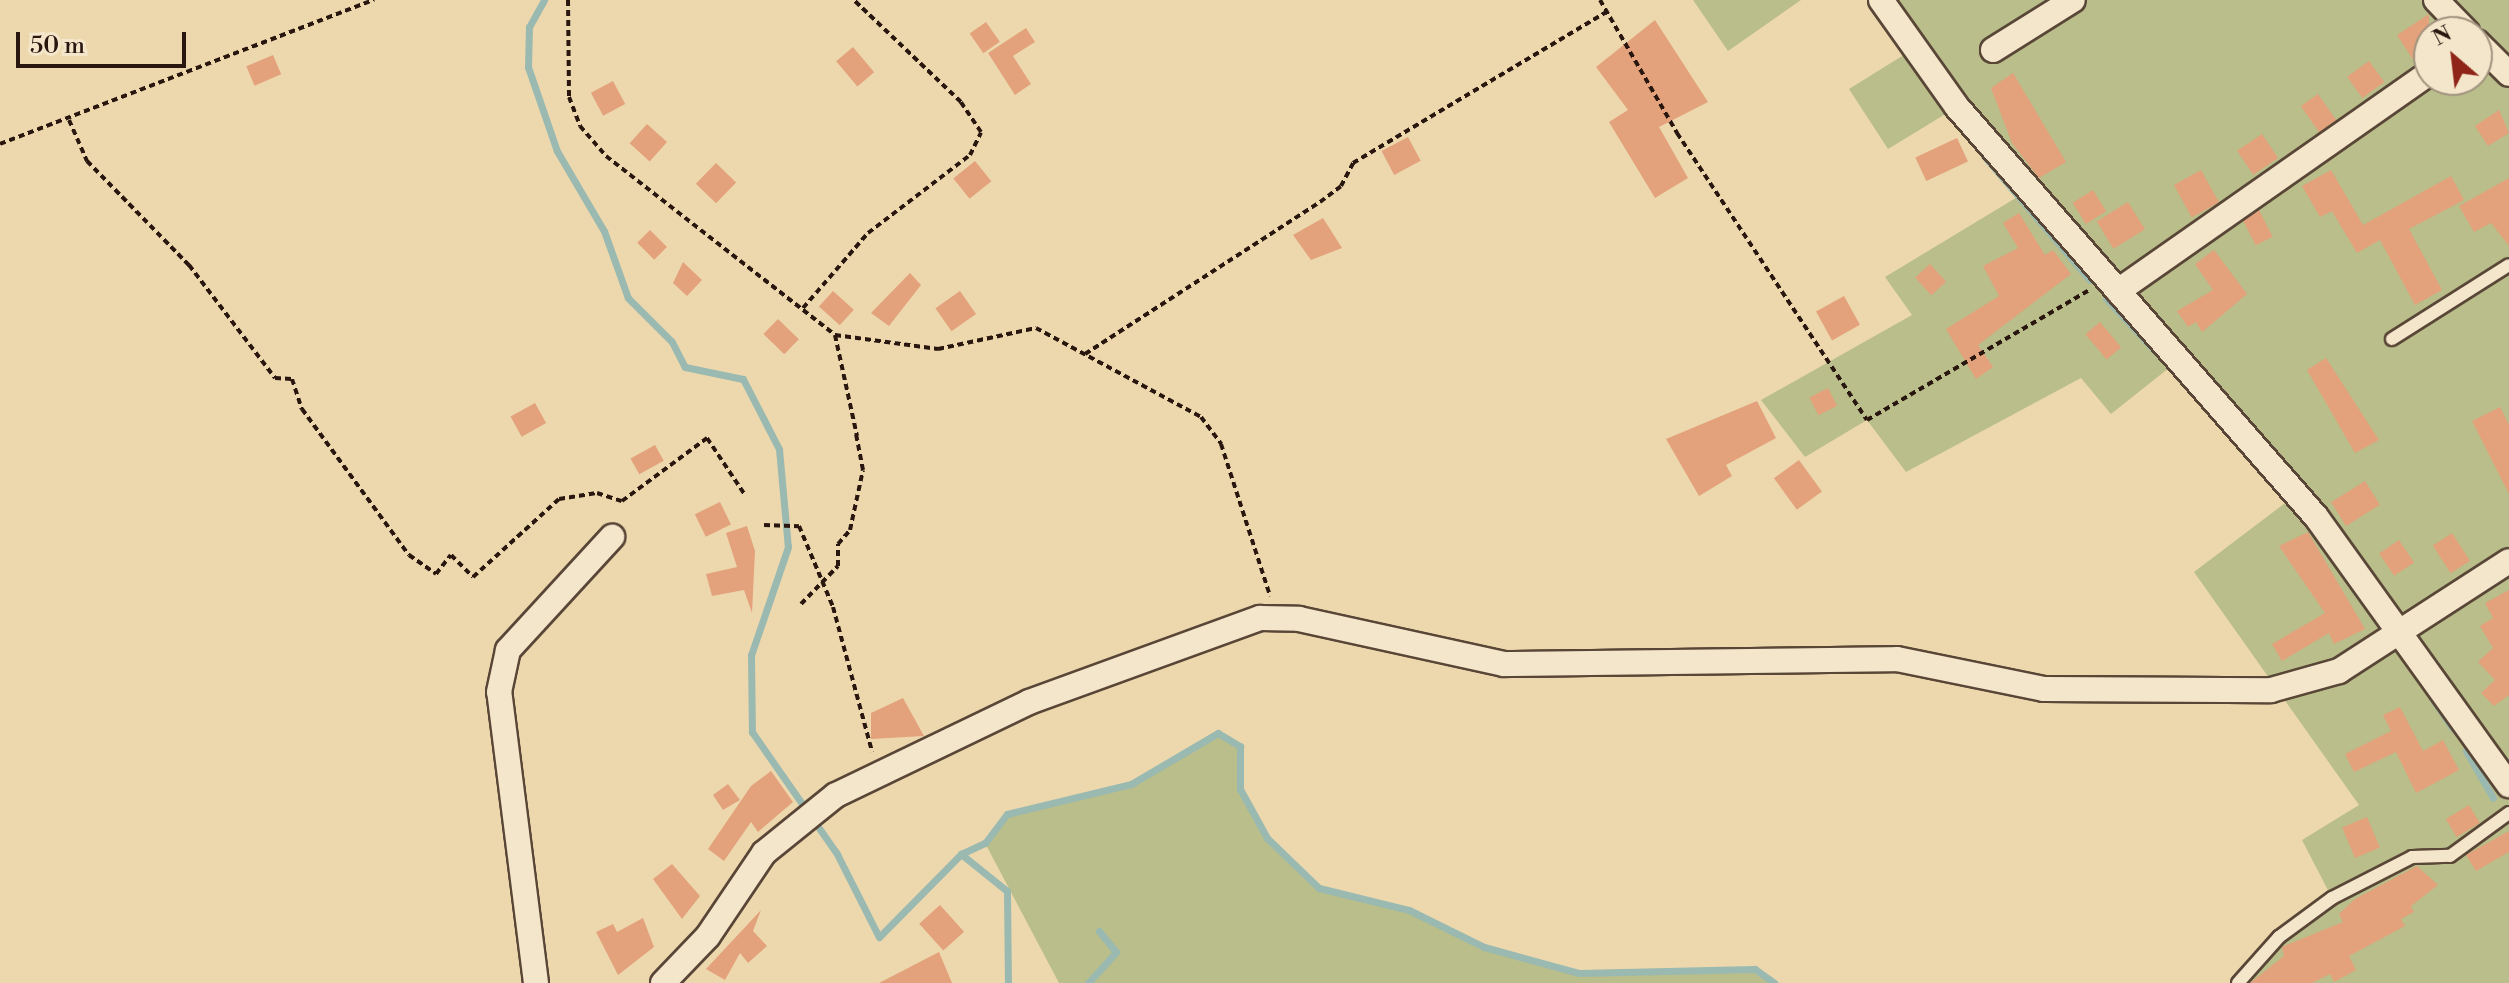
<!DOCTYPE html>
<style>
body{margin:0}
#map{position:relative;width:2509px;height:983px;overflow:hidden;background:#edd8ae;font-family:"Libre Bodoni",serif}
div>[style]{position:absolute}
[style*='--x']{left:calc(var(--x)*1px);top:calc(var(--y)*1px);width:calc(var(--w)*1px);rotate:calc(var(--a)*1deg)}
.green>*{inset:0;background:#b9be8a}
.stream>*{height:7px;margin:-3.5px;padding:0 3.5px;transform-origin:3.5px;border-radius:3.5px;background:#9ab9b0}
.building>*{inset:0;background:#e3a27b;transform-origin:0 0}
.path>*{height:4px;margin-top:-2px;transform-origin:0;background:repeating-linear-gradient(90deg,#28160f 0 6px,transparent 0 10px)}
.roads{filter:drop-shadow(2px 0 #594637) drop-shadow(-2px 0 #594637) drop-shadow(0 2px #594637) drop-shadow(0 -2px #594637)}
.service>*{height:12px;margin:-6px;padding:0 6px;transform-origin:6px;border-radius:6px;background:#f3e6ca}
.minor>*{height:24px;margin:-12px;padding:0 12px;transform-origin:12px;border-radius:12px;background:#f3e6ca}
span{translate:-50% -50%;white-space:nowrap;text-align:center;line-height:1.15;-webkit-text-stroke:6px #f3e6ca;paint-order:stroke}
.north{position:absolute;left:2413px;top:16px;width:80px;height:80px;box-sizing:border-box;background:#f3e6ca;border:2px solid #a2937f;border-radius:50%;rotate:332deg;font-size:22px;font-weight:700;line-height:32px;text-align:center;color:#28160f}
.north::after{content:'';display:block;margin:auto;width:28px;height:36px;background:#8f2418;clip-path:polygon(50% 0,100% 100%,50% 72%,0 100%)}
.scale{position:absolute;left:16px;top:32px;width:170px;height:36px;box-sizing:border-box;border:4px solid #28160f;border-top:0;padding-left:10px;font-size:24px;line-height:28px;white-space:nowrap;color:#28160f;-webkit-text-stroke:6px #f3e6ca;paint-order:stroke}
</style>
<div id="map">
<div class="green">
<i style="clip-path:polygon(1693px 0,1801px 0,1728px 51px)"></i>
<i style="clip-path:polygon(evenodd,1881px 0,2509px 0,2509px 983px,2238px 983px,2332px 898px,2302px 840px,2359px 805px,2194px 572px,2297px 494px,2179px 360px,2111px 414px,2081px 378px,1906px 472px,1867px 420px,1805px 457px,1761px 400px,1912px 315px,1885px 277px,2029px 190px,1957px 107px,1888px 149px,1849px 89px,1915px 48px,1881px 0,2429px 32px,2477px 32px,2477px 80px,2429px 80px,2429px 32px)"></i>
<i style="clip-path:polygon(1218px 733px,1240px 746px,1240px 789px,1267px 838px,1319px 888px,1409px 910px,1484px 947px,1579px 973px,1755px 969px,1774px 983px,1059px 983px,985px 843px,1007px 814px,1131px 784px)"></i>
</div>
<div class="stream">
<i style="--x:544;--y:0;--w:31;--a:119"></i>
<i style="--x:529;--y:27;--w:40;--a:91.4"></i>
<i style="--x:528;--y:67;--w:89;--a:71"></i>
<i style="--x:557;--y:151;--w:93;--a:59.6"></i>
<i style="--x:604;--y:231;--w:71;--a:70.3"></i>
<i style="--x:628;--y:298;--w:62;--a:45"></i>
<i style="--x:672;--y:342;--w:28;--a:63"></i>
<i style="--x:685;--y:367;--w:59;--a:11.7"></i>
<i style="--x:743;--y:379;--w:79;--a:62.8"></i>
<i style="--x:779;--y:449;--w:98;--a:84.8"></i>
<i style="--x:788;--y:547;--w:114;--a:108.9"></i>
<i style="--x:751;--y:655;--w:77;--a:89.3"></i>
<i style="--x:752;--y:732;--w:149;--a:55.1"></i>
<i style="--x:837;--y:854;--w:93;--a:63.2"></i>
<i style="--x:879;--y:937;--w:117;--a:-45.3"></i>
<i style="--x:961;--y:854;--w:59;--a:38.8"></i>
<i style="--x:1007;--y:891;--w:92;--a:89.4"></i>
<i style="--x:1984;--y:156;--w:163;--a:49.5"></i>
<i style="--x:2106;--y:298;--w:74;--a:47.2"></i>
<i style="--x:2430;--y:695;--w:40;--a:56"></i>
<i style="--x:2466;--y:751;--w:54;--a:60.1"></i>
<i style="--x:961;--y:854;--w:26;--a:-25"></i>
<i style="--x:985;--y:843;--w:36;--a:-53"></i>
<i style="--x:1007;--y:814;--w:128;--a:-13.6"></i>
<i style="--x:1131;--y:784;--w:101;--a:-30.4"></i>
<i style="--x:1218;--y:733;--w:26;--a:31"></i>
<i style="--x:1240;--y:746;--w:43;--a:90"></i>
<i style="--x:1240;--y:789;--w:56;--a:61.1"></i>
<i style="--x:1267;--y:838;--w:72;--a:43.9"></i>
<i style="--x:1319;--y:888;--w:93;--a:13.7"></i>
<i style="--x:1409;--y:910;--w:84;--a:26.3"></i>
<i style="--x:1484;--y:947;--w:98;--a:15.3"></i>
<i style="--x:1579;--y:973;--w:176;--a:-1.3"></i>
<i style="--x:1755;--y:969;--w:24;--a:36"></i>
<i style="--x:1088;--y:983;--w:42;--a:-47.9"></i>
<i style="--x:1116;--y:952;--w:27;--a:-129"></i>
</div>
<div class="building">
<i style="clip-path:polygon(2429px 14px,2429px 58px,2416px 64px,2397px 35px)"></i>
<i style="clip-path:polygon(1655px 20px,1708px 102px,1659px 127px,1688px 178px,1655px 198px,1609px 122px,1628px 110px,1596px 67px)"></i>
<i style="left:986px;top:22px;width:24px;height:20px;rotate:55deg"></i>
<i style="clip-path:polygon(1026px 28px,1035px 42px,1013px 56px,1031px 84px,1015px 95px,988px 53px)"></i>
<i style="left:853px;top:47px;width:33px;height:22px;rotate:50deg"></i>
<i style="left:273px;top:55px;width:21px;height:29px;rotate:67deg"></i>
<i style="left:2369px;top:61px;width:26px;height:27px;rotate:54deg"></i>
<i style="clip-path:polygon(2013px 73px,2066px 162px,2039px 178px,2012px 143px,1991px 88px)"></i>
<i style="left:613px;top:81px;width:26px;height:25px;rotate:62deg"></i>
<i style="left:2318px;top:94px;width:32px;height:21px;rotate:55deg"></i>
<i style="clip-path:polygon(2499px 110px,2509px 133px,2488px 146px,2475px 126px)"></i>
<i style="left:647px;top:124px;width:27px;height:26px;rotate:42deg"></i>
<i style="left:2262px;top:134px;width:29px;height:30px;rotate:56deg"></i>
<i style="left:1408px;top:137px;width:27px;height:30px;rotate:62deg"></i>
<i style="left:1957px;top:138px;width:26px;height:46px;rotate:65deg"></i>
<i style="left:975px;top:161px;width:26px;height:28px;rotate:51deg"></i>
<i style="left:716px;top:163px;width:28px;height:29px;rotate:44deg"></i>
<i style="left:2201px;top:170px;width:37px;height:31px;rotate:61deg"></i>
<i style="clip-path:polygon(2331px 170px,2363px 225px,2451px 176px,2464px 200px,2409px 229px,2442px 290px,2415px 305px,2380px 240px,2357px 253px,2332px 211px,2320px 217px,2302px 186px)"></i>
<i style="clip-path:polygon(2509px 178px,2509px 246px,2491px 223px,2474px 232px,2459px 206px)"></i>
<i style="left:2093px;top:190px;width:25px;height:24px;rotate:58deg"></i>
<i style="left:2128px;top:202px;width:32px;height:37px;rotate:58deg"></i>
<i style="left:2259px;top:210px;width:30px;height:19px;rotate:63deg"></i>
<i style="clip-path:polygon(2019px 213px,2045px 255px,2053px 250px,2071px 274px,1978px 345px,1993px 367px,1976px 379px,1946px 329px,1999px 296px,1983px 266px,2018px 248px,2003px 223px)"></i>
<i style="clip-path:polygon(1323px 218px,1342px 248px,1311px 260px,1293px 235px)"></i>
<i style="left:650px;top:230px;width:24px;height:18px;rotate:45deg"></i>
<i style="clip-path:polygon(2214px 250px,2247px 294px,2202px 332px,2196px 322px,2188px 327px,2177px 311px,2213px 290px,2195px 264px)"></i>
<i style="clip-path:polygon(683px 262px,702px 280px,687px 296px,673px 283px)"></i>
<i style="left:1930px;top:264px;width:24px;height:20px;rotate:48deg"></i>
<i style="clip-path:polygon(910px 273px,921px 285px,889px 326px,871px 313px)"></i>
<i style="left:833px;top:291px;width:28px;height:21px;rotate:42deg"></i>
<i style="left:960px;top:291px;width:28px;height:30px;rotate:55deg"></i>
<i style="left:1844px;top:296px;width:33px;height:32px;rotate:61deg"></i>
<i style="left:778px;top:319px;width:29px;height:21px;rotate:44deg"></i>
<i style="left:2100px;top:322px;width:33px;height:19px;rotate:50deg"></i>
<i style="clip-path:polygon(2326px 358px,2379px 440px,2355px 453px,2307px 370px)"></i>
<i style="left:1828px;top:388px;width:20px;height:21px;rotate:63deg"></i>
<i style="clip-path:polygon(1757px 401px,1776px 438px,1726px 465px,1732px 476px,1699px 496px,1666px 439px)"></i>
<i style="left:535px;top:403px;width:23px;height:28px;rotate:61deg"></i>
<i style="clip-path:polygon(2500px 407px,2509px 425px,2509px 494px,2472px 421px)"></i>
<i style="left:655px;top:445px;width:18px;height:28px;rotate:61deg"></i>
<i style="left:1799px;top:460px;width:39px;height:31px;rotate:54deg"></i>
<i style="left:2365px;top:481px;width:28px;height:40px;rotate:58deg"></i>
<i style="left:720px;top:502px;width:25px;height:28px;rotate:64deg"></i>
<i style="clip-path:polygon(747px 526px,755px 551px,752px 613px,744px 590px,712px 596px,706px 574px,737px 567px,726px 533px)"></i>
<i style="clip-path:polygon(2308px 532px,2365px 629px,2334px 644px,2329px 633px,2282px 661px,2272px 644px,2325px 613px,2279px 546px)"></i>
<i style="left:2452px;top:533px;width:33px;height:23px;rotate:57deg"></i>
<i style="left:2399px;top:540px;width:27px;height:24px;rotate:56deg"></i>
<i style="clip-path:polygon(2509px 590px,2509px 695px,2494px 706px,2481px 693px,2495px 680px,2478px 662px,2493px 648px,2480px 626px,2493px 618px,2485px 603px)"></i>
<i style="clip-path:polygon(903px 698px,924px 736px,871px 739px,871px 713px)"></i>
<i style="clip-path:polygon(2400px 707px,2423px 751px,2443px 740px,2459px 770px,2416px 793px,2396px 752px,2354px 772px,2345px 754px,2391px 731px,2383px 715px)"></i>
<i style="clip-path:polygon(771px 771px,793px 802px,758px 832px,751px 822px,724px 861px,708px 849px,751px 786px)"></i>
<i style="clip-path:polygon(728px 784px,740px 800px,723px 810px,713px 795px)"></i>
<i style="left:2469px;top:805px;width:21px;height:27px;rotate:59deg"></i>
<i style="left:2367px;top:817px;width:33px;height:27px;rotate:67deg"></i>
<i style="clip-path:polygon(2509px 831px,2509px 852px,2476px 871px,2466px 855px)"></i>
<i style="clip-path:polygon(672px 864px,700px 896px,682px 919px,653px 879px)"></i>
<i style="clip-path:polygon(2417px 866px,2438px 885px,2411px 906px,2414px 912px,2401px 919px,2405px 926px,2349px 956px,2356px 970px,2334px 982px,2330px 974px,2312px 983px,2250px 983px,2284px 956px,2282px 947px,2343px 922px,2339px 914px,2355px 899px)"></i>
<i style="left:940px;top:905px;width:36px;height:28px;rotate:48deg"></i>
<i style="clip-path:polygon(761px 910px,753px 931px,767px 946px,748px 963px,740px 953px,725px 980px,706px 969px)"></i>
<i style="clip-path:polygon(643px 918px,654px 947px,618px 975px,596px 932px,613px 924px,617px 932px)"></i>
<i style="clip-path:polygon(939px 952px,952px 983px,879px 983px)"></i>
</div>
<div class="path">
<i style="--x:568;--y:0;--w:97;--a:89.4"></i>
<i style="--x:569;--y:97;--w:31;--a:69"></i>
<i style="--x:580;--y:126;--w:40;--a:49"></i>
<i style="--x:606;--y:156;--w:291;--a:38"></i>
<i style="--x:835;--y:335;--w:104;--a:7.7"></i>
<i style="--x:938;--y:349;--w:100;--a:-12.1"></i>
<i style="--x:1036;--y:328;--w:187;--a:28.3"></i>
<i style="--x:1201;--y:417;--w:34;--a:53"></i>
<i style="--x:1221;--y:444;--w:160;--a:72.1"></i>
<i style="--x:1600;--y:0;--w:154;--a:59.9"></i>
<i style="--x:1677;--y:133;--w:344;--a:56.5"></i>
<i style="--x:1867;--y:420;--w:256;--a:-30.3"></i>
<i style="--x:69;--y:120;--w:45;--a:66.3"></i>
<i style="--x:87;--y:161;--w:146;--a:45.6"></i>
<i style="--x:189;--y:265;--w:142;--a:52.7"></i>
<i style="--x:275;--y:378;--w:17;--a:3"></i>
<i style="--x:292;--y:379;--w:32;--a:72"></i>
<i style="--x:302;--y:409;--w:181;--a:53.8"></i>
<i style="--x:409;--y:555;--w:33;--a:35"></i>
<i style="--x:436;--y:574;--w:24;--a:-52"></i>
<i style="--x:451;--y:555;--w:31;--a:45"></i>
<i style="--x:473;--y:577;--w:116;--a:-42.2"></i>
<i style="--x:559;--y:499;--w:38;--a:-9"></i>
<i style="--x:597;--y:493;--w:26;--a:18"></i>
<i style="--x:622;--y:501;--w:106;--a:-36.5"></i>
<i style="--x:707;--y:438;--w:69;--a:56.3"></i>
<i style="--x:0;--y:144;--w:401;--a:-21.1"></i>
<i style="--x:803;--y:308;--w:99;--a:-49.1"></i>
<i style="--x:868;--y:233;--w:128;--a:-37.4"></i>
<i style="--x:970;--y:155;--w:25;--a:-64"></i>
<i style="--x:981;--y:132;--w:36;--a:-124"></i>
<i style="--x:961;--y:102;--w:148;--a:-136.4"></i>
<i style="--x:835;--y:335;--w:103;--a:77.7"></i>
<i style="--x:1085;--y:354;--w:280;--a:-32.9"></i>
<i style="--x:1320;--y:202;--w:26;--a:-37"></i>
<i style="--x:1341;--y:186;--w:26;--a:-62"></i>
<i style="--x:1353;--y:163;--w:295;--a:-30.8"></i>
<i style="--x:764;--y:525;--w:35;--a:2"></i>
<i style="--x:799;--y:526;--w:88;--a:67.2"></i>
<i style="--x:833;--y:607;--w:150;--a:74.9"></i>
<i style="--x:801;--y:604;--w:53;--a:-45.8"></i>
<i style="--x:838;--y:566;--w:22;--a:-90"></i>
<i style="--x:838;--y:544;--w:18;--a:-49"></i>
<i style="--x:850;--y:530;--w:61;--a:-77.8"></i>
<i style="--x:863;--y:470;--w:36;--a:-101"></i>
</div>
<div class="roads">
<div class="service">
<i style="--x:2392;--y:339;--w:138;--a:-32.3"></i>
<i style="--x:2238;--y:983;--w:62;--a:-48.3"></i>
<i style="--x:2279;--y:937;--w:66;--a:-36.3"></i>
<i style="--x:2332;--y:898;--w:90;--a:-27.1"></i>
<i style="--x:2412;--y:857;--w:38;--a:-2"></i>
<i style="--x:2450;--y:856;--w:73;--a:-36.1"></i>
</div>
<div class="minor">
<i style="--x:1881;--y:0;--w:131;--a:54.6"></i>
<i style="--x:1957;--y:107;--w:546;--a:48.78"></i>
<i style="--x:2317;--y:518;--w:329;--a:54.3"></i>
<i style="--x:2436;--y:0;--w:45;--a:45.9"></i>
<i style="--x:2477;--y:42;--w:45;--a:45"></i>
<i style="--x:1993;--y:50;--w:94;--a:-32"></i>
<i style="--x:2118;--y:291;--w:380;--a:-35"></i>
<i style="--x:536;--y:983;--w:293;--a:-97.2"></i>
<i style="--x:499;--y:692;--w:43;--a:-77.9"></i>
<i style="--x:508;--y:650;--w:154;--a:-47.4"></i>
<i style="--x:663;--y:983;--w:65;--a:-46.2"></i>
<i style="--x:708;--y:936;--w:100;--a:-56"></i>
<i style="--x:764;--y:853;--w:92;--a:-38.9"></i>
<i style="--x:836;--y:795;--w:214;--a:-25.7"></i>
<i style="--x:1029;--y:702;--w:246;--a:-20"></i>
<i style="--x:1260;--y:618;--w:39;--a:1"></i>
<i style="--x:1299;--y:619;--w:210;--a:12.4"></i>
<i style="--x:1504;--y:664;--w:393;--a:-0.7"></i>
<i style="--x:1897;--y:659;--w:150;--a:11.5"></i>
<i style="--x:2044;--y:689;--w:227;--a:0.3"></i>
<i style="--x:2271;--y:690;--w:71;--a:-15.6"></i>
<i style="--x:2339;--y:671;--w:202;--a:-32.9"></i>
</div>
</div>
<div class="north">N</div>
<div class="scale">50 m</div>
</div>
